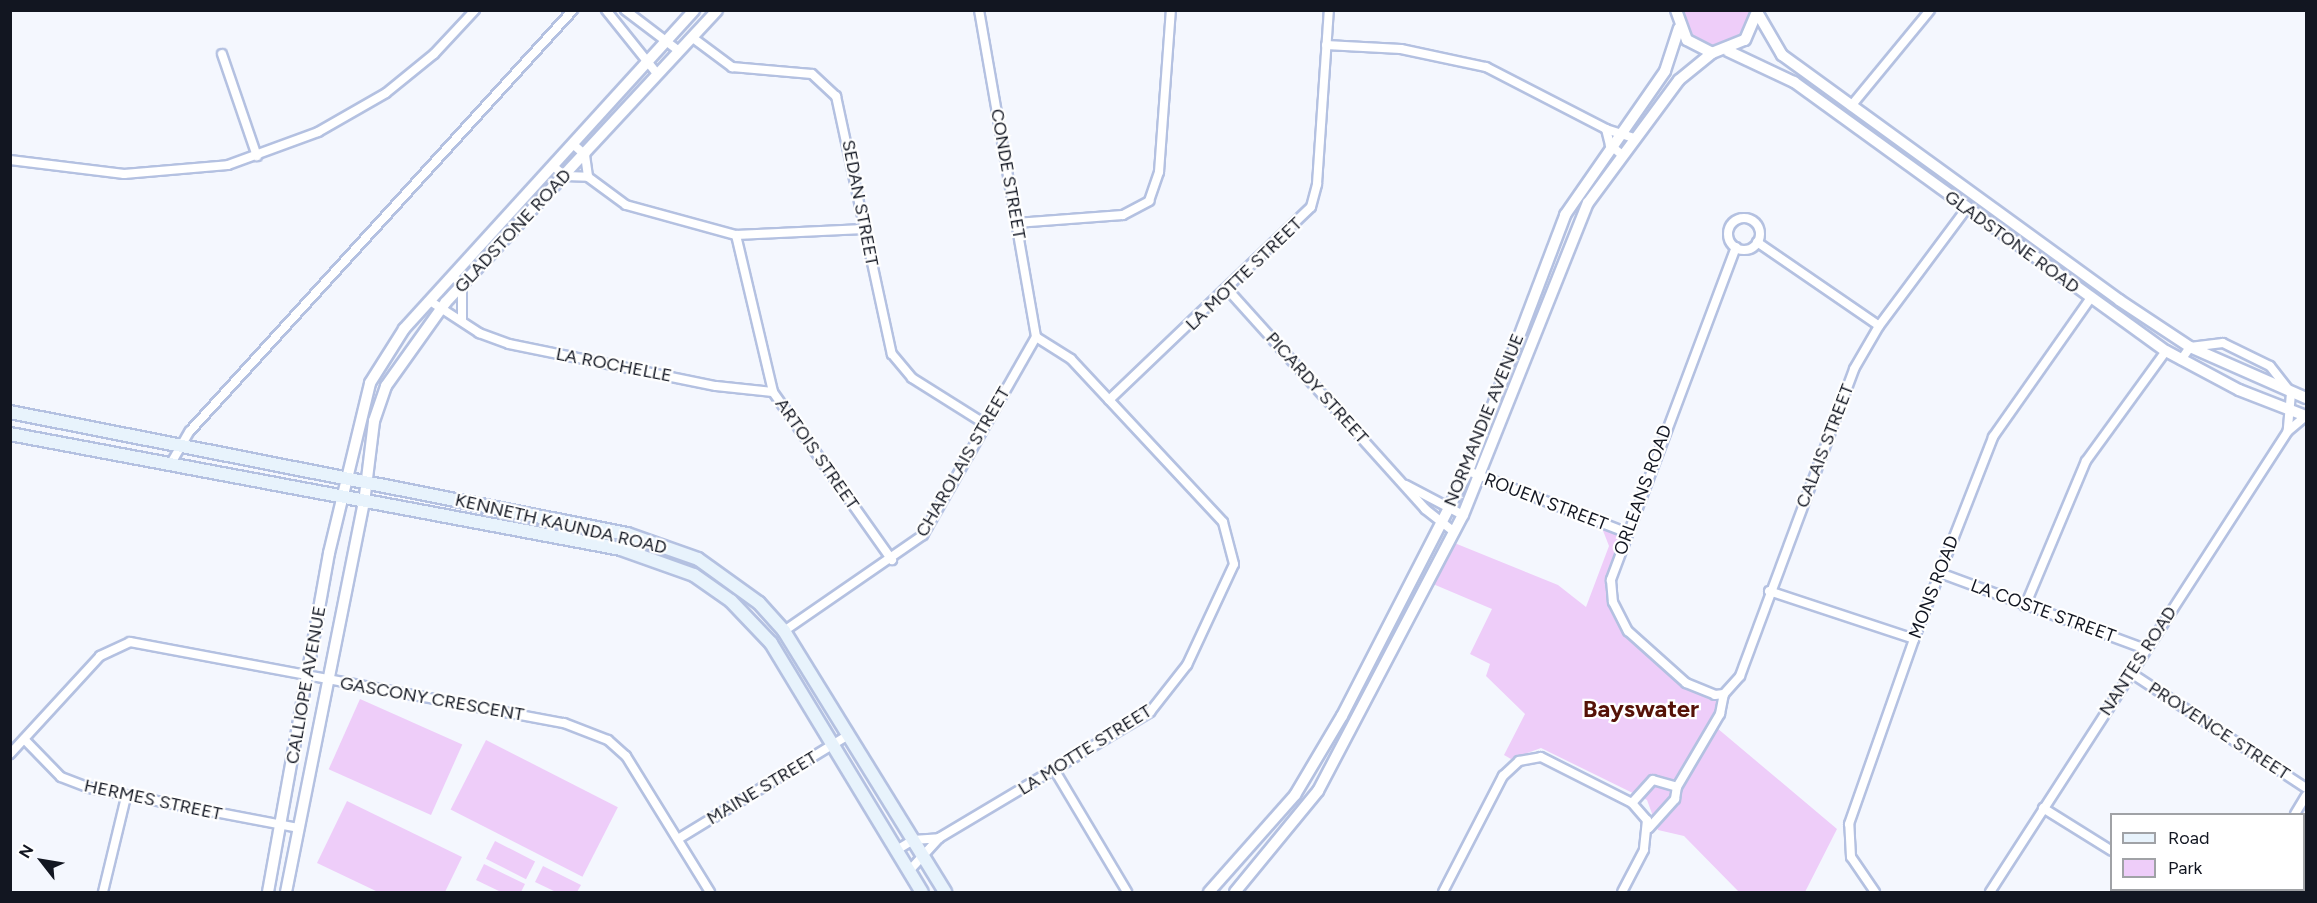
<!DOCTYPE html>
<style>
body{margin:0}
#map{position:relative;width:2317px;height:903px;overflow:hidden;background:#f4f7fe;font-family:Figtree,sans-serif}
div>[style]{position:absolute}
[style*='--x']{left:calc(var(--x)*1px);top:calc(var(--y)*1px);width:calc(var(--w)*1px);rotate:calc(var(--a)*1deg)}
.green>*{inset:0;background:#eecdf9;transform-origin:0 0}
.roads{filter:drop-shadow(2px 0 #b4c1e1) drop-shadow(-2px 0 #b4c1e1) drop-shadow(0 2px #b4c1e1) drop-shadow(0 -2px #b4c1e1)}
.minor>*{height:8px;margin:-4px;padding:0 4px;transform-origin:4px;border-radius:4px;background:#fff}
.minor>.ring{margin:-4px;padding:0;box-sizing:content-box;background:none;border:8px solid #fff;border-radius:50%}
.tertiary>*{height:10px;margin:-5px;padding:0 5px;transform-origin:5px;border-radius:5px;background:#fff}
.secondary>*{height:12px;margin:-6px;padding:0 6px;transform-origin:6px;border-radius:6px;background:#e8f3fc}
span{translate:-50% -50%;white-space:nowrap;text-align:center;line-height:1.15;-webkit-text-stroke:4.5px #fff;paint-order:stroke}
.street-label{font-size:18px;color:#121621}
.district-label{font-size:24px;color:#551207;font-weight:700}
.frame{position:absolute;inset:0;border:12px solid #121621;pointer-events:none}
.legend{position:absolute;left:2110px;top:813px;width:195px;height:78px;box-sizing:border-box;background:#fff;border:2px solid #a0a2a6;margin:0;padding:8px 10px;list-style:none;font-size:18px;color:#121621}
.legend li{display:flex;align-items:center;gap:12px;height:30px}
.legend b{width:30px;border:2px solid #a0a2a6}
.north{position:absolute;left:12px;top:831px;width:60px;height:60px;-webkit-text-stroke:4px #fff;paint-order:stroke;rotate:301deg;font-size:16px;font-weight:700;line-height:24px;text-align:center;color:#121621}
.north::after{content:'';display:block;margin:auto;width:21px;height:27px;background:#121621;clip-path:polygon(50% 0,100% 100%,50% 72%,0 100%)}
</style>
<div id="map">
<div class="green">
<i style="clip-path:polygon(1684px 11px,1750px 11px,1750px 19px,1733px 42px,1711px 45px,1691px 34px)"></i>
<i style="clip-path:polygon(1602px 528px,1622px 535px,1608px 572px,1618px 618px,1693px 689px,1716px 697px,1733px 691px,1717px 728px,1837px 829px,1805px 892px,1739px 892px,1684px 836px,1658px 830px,1647px 800px,1541px 748px,1511px 759px,1504px 755px,1525px 714px,1486px 676px,1490px 664px,1470px 654px,1492px 609px,1433px 584px,1452px 542px,1558px 585px,1586px 607px,1609px 546px)"></i>
<i style="left:360px;top:699px;width:112px;height:77px;rotate:24deg"></i>
<i style="left:486px;top:740px;width:148px;height:78px;rotate:27deg"></i>
<i style="clip-path:polygon(347px 801px,462px 857px,445px 892px,378px 892px,317px 863px)"></i>
<i style="left:495px;top:841px;width:45px;height:20px;rotate:27deg"></i>
<i style="clip-path:polygon(484px 864px,525px 884px,521px 892px,501px 892px,476px 880px)"></i>
<i style="clip-path:polygon(543px 866px,581px 885px,577px 892px,556px 892px,535px 882px)"></i>
</div>
<div class="roads">
<div class="minor">
<i style="--x:606;--y:10;--w:83;--a:51.3"></i>
<i style="--x:625;--y:10;--w:68;--a:37.2"></i>
<i style="--x:979;--y:10;--w:332;--a:80.1"></i>
<i style="--x:693;--y:38;--w:49;--a:36.6"></i>
<i style="--x:732;--y:67;--w:80;--a:5"></i>
<i style="--x:812;--y:74;--w:33;--a:43"></i>
<i style="--x:836;--y:96;--w:264;--a:77.8"></i>
<i style="--x:892;--y:354;--w:31;--a:50"></i>
<i style="--x:912;--y:378;--w:86;--a:32.2"></i>
<i style="--x:1326;--y:45;--w:75;--a:3.1"></i>
<i style="--x:1401;--y:49;--w:87;--a:12"></i>
<i style="--x:1486;--y:67;--w:135;--a:27.3"></i>
<i style="--x:1606;--y:129;--w:28;--a:18"></i>
<i style="--x:222;--y:54;--w:108;--a:71.1"></i>
<i style="--x:1851;--y:106;--w:124;--a:-50.5"></i>
<i style="--x:1606;--y:129;--w:16;--a:76"></i>
<i style="--x:1610;--y:145;--w:14;--a:39"></i>
<i style="--x:574;--y:145;--w:15;--a:42"></i>
<i style="--x:585;--y:155;--w:22;--a:82"></i>
<i style="--x:588;--y:177;--w:47;--a:36.4"></i>
<i style="--x:626;--y:205;--w:114;--a:15.3"></i>
<i style="--x:736;--y:235;--w:128;--a:-2.7"></i>
<i style="--x:10;--y:160;--w:115;--a:7"></i>
<i style="--x:124;--y:174;--w:104;--a:-4.9"></i>
<i style="--x:228;--y:165;--w:96;--a:-20.1"></i>
<i style="--x:318;--y:132;--w:78;--a:-29.8"></i>
<i style="--x:386;--y:93;--w:62;--a:-39.1"></i>
<i style="--x:434;--y:54;--w:60;--a:-47"></i>
<i style="--x:553;--y:166;--w:16;--a:40"></i>
<i style="--x:565;--y:176;--w:23;--a:2"></i>
<i class="ring" style="left:1728px;top:218px;width:24px;height:24px"></i>
<i style="--x:1016;--y:223;--w:107;--a:-4.3"></i>
<i style="--x:1123;--y:215;--w:30;--a:-28"></i>
<i style="--x:1149;--y:201;--w:31;--a:-71"></i>
<i style="--x:1159;--y:172;--w:162;--a:-85.8"></i>
<i style="--x:736;--y:235;--w:161;--a:76.7"></i>
<i style="--x:773;--y:392;--w:206;--a:54.7"></i>
<i style="--x:1757;--y:242;--w:148;--a:34.5"></i>
<i style="--x:1736;--y:247;--w:356;--a:110.6"></i>
<i style="--x:1611;--y:580;--w:22;--a:85"></i>
<i style="--x:1613;--y:602;--w:33;--a:63"></i>
<i style="--x:1628;--y:631;--w:78;--a:41.9"></i>
<i style="--x:1686;--y:683;--w:31;--a:22"></i>
<i style="--x:1715;--y:695;--w:9;--a:-6"></i>
<i style="--x:1724;--y:694;--w:24;--a:-48"></i>
<i style="--x:1740;--y:676;--w:327;--a:-69.6"></i>
<i style="--x:1854;--y:369;--w:50;--a:-59.8"></i>
<i style="--x:1879;--y:326;--w:147;--a:-53.3"></i>
<i style="--x:452;--y:276;--w:13;--a:39"></i>
<i style="--x:462;--y:284;--w:36;--a:90"></i>
<i style="--x:1229;--y:291;--w:293;--a:48"></i>
<i style="--x:1425;--y:509;--w:37;--a:38"></i>
<i style="--x:430;--y:301;--w:59;--a:33.1"></i>
<i style="--x:479;--y:333;--w:32;--a:20"></i>
<i style="--x:509;--y:344;--w:211;--a:11.5"></i>
<i style="--x:716;--y:386;--w:57;--a:6"></i>
<i style="--x:2181;--y:360;--w:16;--a:-55"></i>
<i style="--x:2190;--y:347;--w:33;--a:-7"></i>
<i style="--x:2223;--y:343;--w:52;--a:26.1"></i>
<i style="--x:2270;--y:366;--w:34;--a:52"></i>
<i style="--x:2291;--y:393;--w:38;--a:95"></i>
<i style="--x:1109;--y:400;--w:279;--a:-43.7"></i>
<i style="--x:1311;--y:207;--w:24;--a:-75"></i>
<i style="--x:1317;--y:184;--w:174;--a:-86.1"></i>
<i style="--x:170;--y:465;--w:39;--a:-60"></i>
<i style="--x:190;--y:431;--w:569;--a:-47.71"></i>
<i style="--x:1468;--y:471;--w:168;--a:21.2"></i>
<i style="--x:1406;--y:485;--w:64;--a:27.8"></i>
<i style="--x:1940;--y:573;--w:219;--a:20.3"></i>
<i style="--x:1769;--y:591;--w:153;--a:18.3"></i>
<i style="--x:2025;--y:606;--w:157;--a:-67.2"></i>
<i style="--x:2086;--y:461;--w:136;--a:-54"></i>
<i style="--x:784;--y:631;--w:169;--a:-34.6"></i>
<i style="--x:923;--y:535;--w:228;--a:-60.3"></i>
<i style="--x:2131;--y:673;--w:209;--a:33.3"></i>
<i style="--x:24;--y:739;--w:53;--a:45.8"></i>
<i style="--x:61;--y:777;--w:30;--a:21"></i>
<i style="--x:89;--y:788;--w:214;--a:10.8"></i>
<i style="--x:10;--y:754;--w:133;--a:-47.4"></i>
<i style="--x:100;--y:656;--w:33;--a:-25"></i>
<i style="--x:130;--y:642;--w:441;--a:10.6"></i>
<i style="--x:564;--y:723;--w:47;--a:21.1"></i>
<i style="--x:608;--y:740;--w:24;--a:42"></i>
<i style="--x:626;--y:756;--w:160;--a:58.3"></i>
<i style="--x:1055;--y:771;--w:141;--a:59.2"></i>
<i style="--x:1632;--y:803;--w:31;--a:-48"></i>
<i style="--x:1653;--y:780;--w:25;--a:16"></i>
<i style="--x:2043;--y:808;--w:81;--a:31.9"></i>
<i style="--x:2295;--y:814;--w:21;--a:-59"></i>
<i style="--x:1649;--y:828;--w:39;--a:-48"></i>
<i style="--x:1675;--y:799;--w:12;--a:-81"></i>
<i style="--x:1677;--y:787;--w:85;--a:-59.5"></i>
<i style="--x:1720;--y:714;--w:20;--a:-79"></i>
<i style="--x:678;--y:839;--w:198;--a:-31.4"></i>
<i style="--x:895;--y:851;--w:21;--a:-31"></i>
<i style="--x:913;--y:840;--w:26;--a:-4"></i>
<i style="--x:939;--y:838;--w:246;--a:-30.8"></i>
<i style="--x:1150;--y:712;--w:60;--a:-51.8"></i>
<i style="--x:1187;--y:665;--w:111;--a:-65"></i>
<i style="--x:1234;--y:564;--w:43;--a:-104.7"></i>
<i style="--x:1223;--y:522;--w:223;--a:-133"></i>
<i style="--x:1071;--y:359;--w:41;--a:-147.8"></i>
<i style="--x:909;--y:871;--w:45;--a:-47.7"></i>
<i style="--x:2173;--y:890;--w:5;--a:22"></i>
<i style="--x:103;--y:892;--w:98;--a:-76.4"></i>
<i style="--x:1443;--y:892;--w:131;--a:-62.7"></i>
<i style="--x:1503;--y:776;--w:22;--a:-43"></i>
<i style="--x:1519;--y:761;--w:22;--a:-10"></i>
<i style="--x:1541;--y:757;--w:102;--a:26.8"></i>
<i style="--x:1632;--y:803;--w:23;--a:49"></i>
<i style="--x:1647;--y:820;--w:30;--a:96"></i>
<i style="--x:1644;--y:850;--w:47;--a:117.6"></i>
<i style="--x:1875;--y:892;--w:42;--a:-124.4"></i>
<i style="--x:1851;--y:857;--w:33;--a:-93"></i>
<i style="--x:1849;--y:824;--w:196;--a:-70.6"></i>
<i style="--x:1914;--y:639;--w:217;--a:-68.6"></i>
<i style="--x:1993;--y:437;--w:169;--a:-54.9"></i>
<i style="--x:1990;--y:892;--w:549;--a:-57.12"></i>
<i style="--x:2288;--y:431;--w:23;--a:-40"></i>
<i style="--x:2246;--y:892;--w:3;--a:-45"></i>
</div>
<div class="tertiary">
<i style="--x:1676;--y:10;--w:32;--a:70"></i>
<i style="--x:1687;--y:40;--w:28;--a:27"></i>
<i style="--x:1712;--y:53;--w:35;--a:-22"></i>
<i style="--x:1745;--y:40;--w:28;--a:-67"></i>
<i style="--x:1757;--y:12;--w:50;--a:59.8"></i>
<i style="--x:1782;--y:55;--w:417;--a:36"></i>
<i style="--x:2119;--y:300;--w:85;--a:33.5"></i>
<i style="--x:2190;--y:347;--w:127;--a:23.7"></i>
<i style="--x:1728;--y:51;--w:73;--a:25.2"></i>
<i style="--x:1794;--y:82;--w:459;--a:35.9"></i>
<i style="--x:2166;--y:351;--w:83;--a:28.1"></i>
<i style="--x:2239;--y:390;--w:72;--a:21.2"></i>
<i style="--x:268;--y:892;--w:344;--a:-79.8"></i>
<i style="--x:329;--y:553;--w:175;--a:-76.4"></i>
<i style="--x:370;--y:383;--w:64;--a:-57.8"></i>
<i style="--x:404;--y:329;--w:431;--a:-47.7"></i>
<i style="--x:286;--y:892;--w:397;--a:-78.7"></i>
<i style="--x:364;--y:503;--w:83;--a:-83"></i>
<i style="--x:374;--y:421;--w:37;--a:-71"></i>
<i style="--x:386;--y:386;--w:103;--a:-54.5"></i>
<i style="--x:446;--y:302;--w:398;--a:-47.1"></i>
<i style="--x:1209;--y:892;--w:130;--a:-48.4"></i>
<i style="--x:1295;--y:795;--w:92;--a:-59.3"></i>
<i style="--x:1342;--y:716;--w:276;--a:-62.8"></i>
<i style="--x:1468;--y:471;--w:274;--a:-69.2"></i>
<i style="--x:1565;--y:215;--w:175;--a:-55.2"></i>
<i style="--x:1665;--y:71;--w:45;--a:-72"></i>
<i style="--x:1235;--y:892;--w:131;--a:-50.6"></i>
<i style="--x:1318;--y:791;--w:312;--a:-62.3"></i>
<i style="--x:1463;--y:515;--w:336;--a:-68.2"></i>
<i style="--x:1588;--y:203;--w:153;--a:-53.5"></i>
<i style="--x:1679;--y:80;--w:43;--a:-39.3"></i>
</div>
<div class="secondary">
<i style="--x:10;--y:412;--w:629;--a:11.18"></i>
<i style="--x:627;--y:534;--w:75;--a:19.4"></i>
<i style="--x:698;--y:559;--w:75;--a:35.8"></i>
<i style="--x:759;--y:603;--w:38;--a:48"></i>
<i style="--x:784;--y:631;--w:307;--a:58.3"></i>
<i style="--x:10;--y:434;--w:622;--a:10.66"></i>
<i style="--x:621;--y:549;--w:77;--a:19.6"></i>
<i style="--x:694;--y:575;--w:45;--a:35.1"></i>
<i style="--x:731;--y:601;--w:58;--a:46.4"></i>
<i style="--x:771;--y:643;--w:291;--a:58.8"></i>
</div>
</div>
<div class="street-label">
<span style="left:1008px;top:174px;rotate:80deg">CONDE STREET</span>
<span style="left:860px;top:203px;rotate:79deg">SEDAN STREET</span>
<span style="left:513px;top:231px;rotate:-47deg">GLADSTONE ROAD</span>
<span style="left:2012px;top:242px;rotate:36deg">GLADSTONE ROAD</span>
<span style="left:1244px;top:274px;rotate:-44deg">LA MOTTE STREET</span>
<span style="left:614px;top:365px;rotate:11deg">LA ROCHELLE</span>
<span style="left:1317px;top:388px;rotate:48deg">PICARDY STREET</span>
<span style="left:1484px;top:420px;rotate:-68deg">NORMANDIE AVENUE</span>
<span style="left:1825px;top:446px;rotate:-69deg">CALAIS STREET</span>
<span style="left:817px;top:454px;rotate:55deg">ARTOIS STREET</span>
<span style="left:963px;top:462px;rotate:-60deg">CHAROLAIS STREET</span>
<span style="left:1643px;top:490px;rotate:-70deg">ORLEANS ROAD</span>
<span style="left:1546px;top:502px;rotate:21deg">ROUEN STREET</span>
<span style="left:561px;top:524px;rotate:13deg">KENNETH KAUNDA ROAD</span>
<span style="left:1934px;top:587px;rotate:-69deg">MONS ROAD</span>
<span style="left:2043px;top:611px;rotate:20deg">LA COSTE STREET</span>
<span style="left:2138px;top:661px;rotate:-57deg">NANTES ROAD</span>
<span style="left:306px;top:685px;rotate:-80deg">CALLIOPE AVENUE</span>
<span style="left:432px;top:699px;rotate:10deg">GASCONY CRESCENT</span>
<span style="left:2219px;top:731px;rotate:33deg">PROVENCE STREET</span>
<span style="left:1085px;top:750px;rotate:-32deg">LA MOTTE STREET</span>
<span style="left:762px;top:788px;rotate:-31deg">MAINE STREET</span>
<span style="left:153px;top:800px;rotate:12deg">HERMES STREET</span>
</div>
<div class="district-label">
<span style="left:1641px;top:709px">Bayswater</span>
</div>
<div class="frame"></div>
<ul class="legend">
<li><b style="height:8px;background:#e8f3fc"></b>Road</li>
<li><b style="height:16px;background:#eecdf9"></b>Park</li>
</ul>
<div class="north">N</div>
</div>
